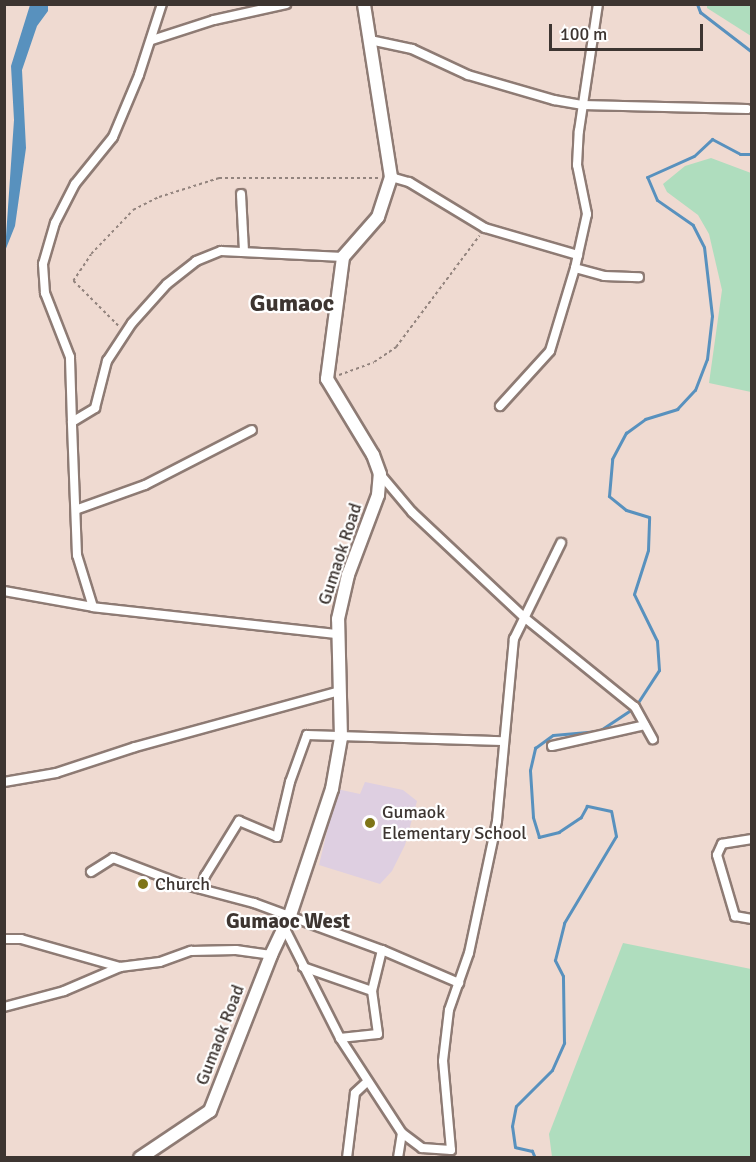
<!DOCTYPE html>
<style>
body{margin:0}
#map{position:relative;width:756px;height:1162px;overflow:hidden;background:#efdad1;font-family:Signika,sans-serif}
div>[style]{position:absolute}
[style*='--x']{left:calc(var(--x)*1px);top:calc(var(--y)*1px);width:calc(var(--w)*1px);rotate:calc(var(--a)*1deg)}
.education>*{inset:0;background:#decfe1}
.green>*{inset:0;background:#afddbe}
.water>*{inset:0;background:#5891be}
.stream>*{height:3px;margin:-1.5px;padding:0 1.5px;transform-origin:1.5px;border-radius:1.5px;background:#5891be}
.path>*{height:1.5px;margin-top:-0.75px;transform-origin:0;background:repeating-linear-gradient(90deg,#93847e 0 3px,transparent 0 6px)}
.roads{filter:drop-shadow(2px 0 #8e7b74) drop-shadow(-2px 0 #8e7b74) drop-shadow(0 2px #8e7b74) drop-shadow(0 -2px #8e7b74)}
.street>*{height:8px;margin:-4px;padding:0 4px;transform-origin:4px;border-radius:4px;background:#fff}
.secondary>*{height:12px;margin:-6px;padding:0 6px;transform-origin:6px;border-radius:6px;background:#fff}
.dots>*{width:16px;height:16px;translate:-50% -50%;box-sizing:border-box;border:3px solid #fff;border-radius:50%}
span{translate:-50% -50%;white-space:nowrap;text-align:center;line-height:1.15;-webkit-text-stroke:4.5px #fff;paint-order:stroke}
.street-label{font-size:18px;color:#3d3531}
.poi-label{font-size:18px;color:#3d3531}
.left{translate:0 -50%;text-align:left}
.quarter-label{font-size:21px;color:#3d3531;font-weight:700}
.district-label{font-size:24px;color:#3d3531;font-weight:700}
.frame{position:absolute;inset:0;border:6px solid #3d3531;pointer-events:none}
.scale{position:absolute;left:549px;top:24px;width:154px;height:27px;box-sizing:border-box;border:3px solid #3d3531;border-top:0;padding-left:8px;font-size:18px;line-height:21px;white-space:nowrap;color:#3d3531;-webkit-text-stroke:4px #fff;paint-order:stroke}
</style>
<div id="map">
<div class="education">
<i style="clip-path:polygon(365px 782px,403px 790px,417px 801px,405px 845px,392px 871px,380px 884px,319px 865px,337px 789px,360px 794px)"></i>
</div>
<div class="green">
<i style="clip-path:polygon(707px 5px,751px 5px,751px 36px,707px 8px)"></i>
<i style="clip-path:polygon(711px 158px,751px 173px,751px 392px,709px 383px,722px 290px,709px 234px,698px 215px,667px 192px,663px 184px,685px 166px)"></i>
<i style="clip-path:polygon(623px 943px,751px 969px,751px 1157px,552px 1157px,549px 1134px)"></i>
</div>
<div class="water">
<i style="clip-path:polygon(30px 5px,48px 5px,48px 11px,37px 26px,22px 70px,26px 148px,15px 226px,5px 251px,14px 120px,11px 66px)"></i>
</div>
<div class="stream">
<i style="--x:697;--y:4;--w:9;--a:69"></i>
<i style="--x:700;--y:12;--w:66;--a:37.6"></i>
<i style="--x:535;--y:1158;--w:8;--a:-113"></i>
<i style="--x:532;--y:1151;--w:17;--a:-167"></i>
<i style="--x:515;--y:1147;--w:21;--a:-98"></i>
<i style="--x:512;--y:1126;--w:20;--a:-79"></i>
<i style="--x:516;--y:1106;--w:51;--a:-45"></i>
<i style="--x:552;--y:1070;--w:30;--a:-66"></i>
<i style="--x:564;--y:1043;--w:67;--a:-90.9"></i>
<i style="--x:563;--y:976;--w:18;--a:-117"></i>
<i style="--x:555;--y:960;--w:38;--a:-76"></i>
<i style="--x:564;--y:923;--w:101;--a:-59.1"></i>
<i style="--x:616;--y:836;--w:25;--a:-101"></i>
<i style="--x:611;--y:811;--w:25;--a:-168"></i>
<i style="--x:587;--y:806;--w:13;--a:119"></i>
<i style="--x:581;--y:817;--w:27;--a:146"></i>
<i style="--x:559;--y:832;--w:21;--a:166"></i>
<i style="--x:539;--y:837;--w:21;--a:-107"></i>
<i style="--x:533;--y:817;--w:47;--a:-93.7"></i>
<i style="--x:530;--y:770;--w:23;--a:-77"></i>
<i style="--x:535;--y:748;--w:22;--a:-36"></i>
<i style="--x:553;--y:735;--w:46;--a:-5"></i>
<i style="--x:599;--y:731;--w:43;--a:-33.7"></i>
<i style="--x:635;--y:707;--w:44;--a:-57"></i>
<i style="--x:659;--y:670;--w:29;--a:-94"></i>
<i style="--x:657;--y:641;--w:52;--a:-116.1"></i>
<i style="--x:634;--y:594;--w:46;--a:-72.3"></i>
<i style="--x:648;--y:550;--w:33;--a:-88"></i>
<i style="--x:649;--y:517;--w:24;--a:-163"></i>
<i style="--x:626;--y:510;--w:22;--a:-141"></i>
<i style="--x:609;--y:496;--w:37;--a:-85"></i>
<i style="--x:612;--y:459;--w:30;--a:-62"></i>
<i style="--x:626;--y:433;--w:24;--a:-36"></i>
<i style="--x:645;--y:419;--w:34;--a:-17"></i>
<i style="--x:677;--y:409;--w:26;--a:-47"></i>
<i style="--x:695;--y:390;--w:33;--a:-69"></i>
<i style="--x:707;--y:359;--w:43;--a:-83.4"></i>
<i style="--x:712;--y:316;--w:69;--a:-96.6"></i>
<i style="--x:704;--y:247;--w:25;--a:-117"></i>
<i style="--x:693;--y:225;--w:44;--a:-145.2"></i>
<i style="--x:657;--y:200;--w:25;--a:-113"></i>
<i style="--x:647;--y:177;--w:51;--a:-24.1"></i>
<i style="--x:694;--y:156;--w:25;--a:-43"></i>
<i style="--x:712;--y:139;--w:32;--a:28"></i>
<i style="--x:740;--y:154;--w:12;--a:0"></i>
</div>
<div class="path">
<i style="--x:118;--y:326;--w:64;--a:-135"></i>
<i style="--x:73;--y:281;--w:32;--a:-56"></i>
<i style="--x:91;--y:254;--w:61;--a:-46.3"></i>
<i style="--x:133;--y:210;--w:29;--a:-27"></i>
<i style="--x:159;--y:197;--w:63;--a:-17.6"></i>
<i style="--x:219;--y:178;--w:159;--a:0"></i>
<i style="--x:339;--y:375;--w:37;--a:-20"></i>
<i style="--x:374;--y:362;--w:27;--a:-34"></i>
<i style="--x:396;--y:347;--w:139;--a:-53.2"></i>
</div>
<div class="roads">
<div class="street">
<i style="--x:152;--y:40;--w:65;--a:-17.9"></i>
<i style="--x:214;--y:20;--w:74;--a:-12.5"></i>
<i style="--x:370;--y:40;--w:43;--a:12.1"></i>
<i style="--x:412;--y:49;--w:62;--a:24.9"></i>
<i style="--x:468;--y:75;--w:90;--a:16.2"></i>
<i style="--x:554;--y:100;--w:28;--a:10"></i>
<i style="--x:582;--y:105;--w:165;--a:1.4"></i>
<i style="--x:391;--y:177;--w:19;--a:16"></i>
<i style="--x:409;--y:182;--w:89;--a:31.2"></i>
<i style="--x:485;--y:228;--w:97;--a:16.2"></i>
<i style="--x:241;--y:194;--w:58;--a:87"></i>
<i style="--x:575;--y:268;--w:30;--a:15"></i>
<i style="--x:604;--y:276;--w:35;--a:2"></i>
<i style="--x:500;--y:406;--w:74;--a:-47.7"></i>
<i style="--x:550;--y:351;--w:87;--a:-73.2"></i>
<i style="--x:575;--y:268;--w:55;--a:-77.5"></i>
<i style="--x:587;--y:214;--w:50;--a:-101.5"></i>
<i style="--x:577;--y:165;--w:34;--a:-87"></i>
<i style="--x:579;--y:131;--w:128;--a:-81.5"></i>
<i style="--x:72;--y:422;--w:65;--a:-91.8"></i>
<i style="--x:70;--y:357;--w:69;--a:-111.3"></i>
<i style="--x:45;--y:293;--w:29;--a:-94"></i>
<i style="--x:43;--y:264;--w:43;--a:-73.7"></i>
<i style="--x:55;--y:223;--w:44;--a:-62.9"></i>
<i style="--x:75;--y:184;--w:60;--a:-51"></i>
<i style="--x:113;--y:137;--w:67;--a:-67.2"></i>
<i style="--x:139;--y:75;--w:75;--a:-72.1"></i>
<i style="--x:380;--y:474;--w:50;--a:49.9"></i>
<i style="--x:412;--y:512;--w:155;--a:43.2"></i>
<i style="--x:525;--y:618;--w:141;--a:39"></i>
<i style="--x:635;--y:707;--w:37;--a:61"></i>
<i style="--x:78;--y:509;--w:71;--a:-19.7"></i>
<i style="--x:145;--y:485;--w:120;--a:-27.2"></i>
<i style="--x:4;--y:591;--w:90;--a:10.2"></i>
<i style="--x:336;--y:634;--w:244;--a:-173.7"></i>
<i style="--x:93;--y:607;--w:54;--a:-107.1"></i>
<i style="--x:77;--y:555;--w:133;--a:-92.2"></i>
<i style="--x:72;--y:422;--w:27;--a:-31"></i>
<i style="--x:95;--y:408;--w:49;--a:-75.7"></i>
<i style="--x:107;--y:361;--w:45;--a:-56.7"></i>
<i style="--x:132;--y:323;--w:52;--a:-48.1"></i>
<i style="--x:167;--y:284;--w:37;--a:-38"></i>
<i style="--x:196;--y:261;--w:27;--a:-22"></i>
<i style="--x:221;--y:251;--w:122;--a:2.8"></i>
<i style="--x:552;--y:746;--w:95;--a:-12.7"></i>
<i style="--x:4;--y:782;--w:53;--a:-9.8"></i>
<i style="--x:56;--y:773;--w:83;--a:-18.2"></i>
<i style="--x:135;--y:747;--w:213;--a:-15.3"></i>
<i style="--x:752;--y:839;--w:30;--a:171"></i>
<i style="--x:722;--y:844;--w:12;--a:114"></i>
<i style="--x:717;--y:855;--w:64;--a:73.6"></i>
<i style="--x:735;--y:916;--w:17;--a:10"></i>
<i style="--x:91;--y:872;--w:26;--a:-32"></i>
<i style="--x:113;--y:858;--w:70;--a:21"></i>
<i style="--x:178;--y:883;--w:79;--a:14.7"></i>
<i style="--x:254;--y:903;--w:136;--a:20.2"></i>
<i style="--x:382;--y:950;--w:42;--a:103.7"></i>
<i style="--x:372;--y:991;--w:73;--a:-160.8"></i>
<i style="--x:201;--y:889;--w:14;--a:-73"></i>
<i style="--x:205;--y:876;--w:65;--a:-58.3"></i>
<i style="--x:239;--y:821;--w:41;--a:22.8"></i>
<i style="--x:277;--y:837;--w:57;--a:-76.7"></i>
<i style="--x:290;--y:782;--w:50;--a:-70.1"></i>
<i style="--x:307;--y:735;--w:195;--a:1.8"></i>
<i style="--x:285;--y:929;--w:122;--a:63.2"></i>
<i style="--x:340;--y:1038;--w:113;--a:56.9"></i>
<i style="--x:402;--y:1133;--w:25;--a:37"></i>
<i style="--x:422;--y:1148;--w:29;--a:4"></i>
<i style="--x:451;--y:1150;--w:89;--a:-95.1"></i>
<i style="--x:443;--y:1061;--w:51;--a:-83.3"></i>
<i style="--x:449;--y:1010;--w:60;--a:-70.7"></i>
<i style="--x:469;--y:953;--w:135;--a:-78"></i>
<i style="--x:497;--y:821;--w:183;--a:-84.7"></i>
<i style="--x:514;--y:639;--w:107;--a:-63.9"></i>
<i style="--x:4;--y:939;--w:17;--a:0"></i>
<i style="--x:21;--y:939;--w:103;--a:15.8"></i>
<i style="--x:382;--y:950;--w:84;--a:23.2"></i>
<i style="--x:4;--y:1007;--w:62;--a:-14.9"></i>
<i style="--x:64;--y:991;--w:61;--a:-23.2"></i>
<i style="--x:120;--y:967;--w:40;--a:-7.1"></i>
<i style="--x:160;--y:962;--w:33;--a:-20"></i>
<i style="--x:191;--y:951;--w:45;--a:-1.3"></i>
<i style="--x:236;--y:950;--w:35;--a:8"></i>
<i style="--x:340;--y:1038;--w:38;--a:-6"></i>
<i style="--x:378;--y:1034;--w:43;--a:-97.9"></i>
<i style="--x:347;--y:1158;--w:65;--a:-83"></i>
<i style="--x:355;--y:1093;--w:16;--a:-43"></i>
<i style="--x:398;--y:1158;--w:25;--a:-81"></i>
</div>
<div class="secondary">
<i style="--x:140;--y:1158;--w:84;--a:-33.9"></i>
<i style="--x:210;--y:1111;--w:168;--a:-68.6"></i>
<i style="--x:271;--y:955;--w:44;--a:-64.6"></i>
<i style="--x:290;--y:915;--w:133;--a:-71.6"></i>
<i style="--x:332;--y:789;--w:52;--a:-80"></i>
<i style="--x:341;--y:738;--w:119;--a:-91.4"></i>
<i style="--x:338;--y:619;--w:45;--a:-77.2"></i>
<i style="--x:348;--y:575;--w:85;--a:-69.4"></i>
<i style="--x:378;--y:495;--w:21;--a:-85"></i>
<i style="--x:380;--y:474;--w:20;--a:-110"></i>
<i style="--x:373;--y:455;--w:89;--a:-121.2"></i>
<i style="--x:327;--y:379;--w:123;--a:-82.5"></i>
<i style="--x:343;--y:257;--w:53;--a:-48.8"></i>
<i style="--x:378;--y:217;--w:42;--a:-72"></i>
<i style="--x:391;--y:177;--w:175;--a:-98.9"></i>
</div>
</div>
<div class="dots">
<i style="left:370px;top:823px;background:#7e7518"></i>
<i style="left:143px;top:884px;background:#7e7518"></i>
</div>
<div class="street-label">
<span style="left:340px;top:554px;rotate:-72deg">Gumaok Road</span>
<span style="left:220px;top:1035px;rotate:-69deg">Gumaok Road</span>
</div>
<div class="poi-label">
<span class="left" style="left:382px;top:823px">Gumaok<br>Elementary School</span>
<span class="left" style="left:155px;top:884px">Church</span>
</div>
<div class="quarter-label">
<span style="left:288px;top:921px">Gumaoc West</span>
</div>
<div class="district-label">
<span style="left:292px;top:304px">Gumaoc</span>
</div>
<div class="frame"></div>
<div class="scale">100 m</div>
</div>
